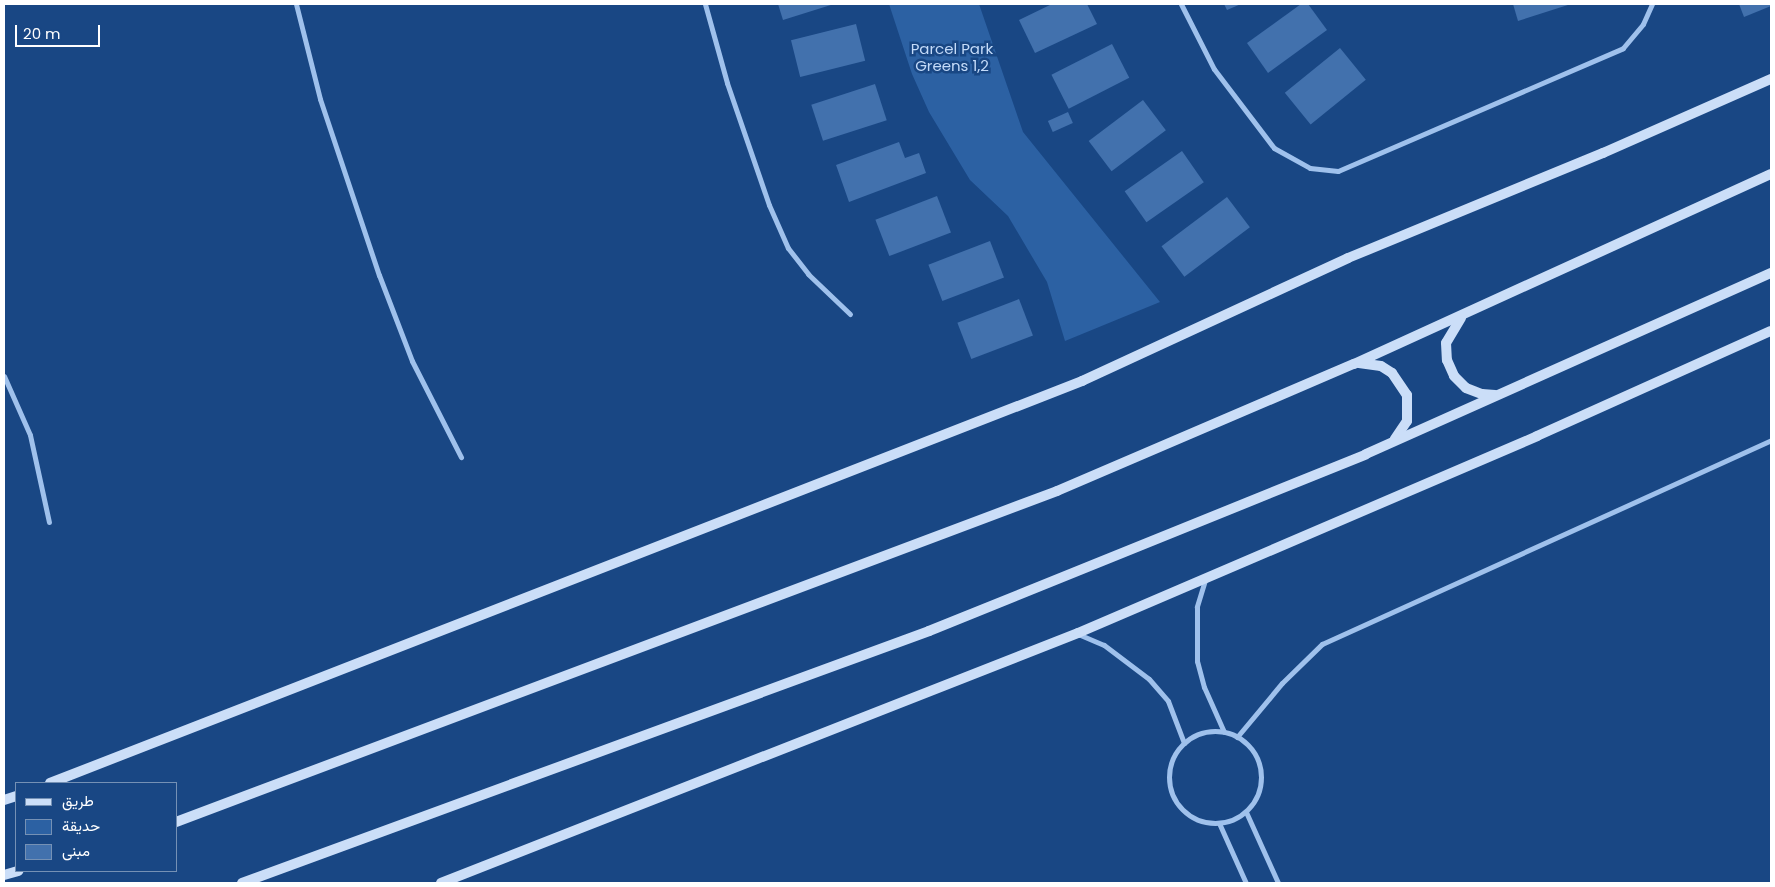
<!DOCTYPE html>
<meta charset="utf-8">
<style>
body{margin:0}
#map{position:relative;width:1775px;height:887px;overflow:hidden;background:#194784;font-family:Poppins,Vazirmatn,sans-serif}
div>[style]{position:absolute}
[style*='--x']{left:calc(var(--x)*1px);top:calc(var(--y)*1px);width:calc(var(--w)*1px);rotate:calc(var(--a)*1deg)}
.green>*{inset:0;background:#2c61a3}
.building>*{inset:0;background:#4271ad;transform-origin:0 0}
.street>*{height:5px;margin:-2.5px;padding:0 2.5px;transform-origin:2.5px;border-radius:2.5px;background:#9fc1ec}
.street>.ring{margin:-2.5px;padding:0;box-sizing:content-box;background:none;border:5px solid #9fc1ec;border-radius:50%}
.secondary>*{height:10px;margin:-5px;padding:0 5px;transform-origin:5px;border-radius:5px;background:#cbdef8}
span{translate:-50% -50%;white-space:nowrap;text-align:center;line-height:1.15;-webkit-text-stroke:5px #194784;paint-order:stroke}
.park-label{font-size:15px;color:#c4dbf9}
.frame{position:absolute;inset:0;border:5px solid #fff;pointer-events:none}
.legend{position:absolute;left:15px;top:782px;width:162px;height:90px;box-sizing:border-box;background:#194784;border:1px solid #7591b5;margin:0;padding:6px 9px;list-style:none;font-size:15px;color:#fff}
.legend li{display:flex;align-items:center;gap:10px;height:25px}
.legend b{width:25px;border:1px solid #7591b5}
.scale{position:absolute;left:15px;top:25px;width:85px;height:22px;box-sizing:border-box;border:2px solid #fff;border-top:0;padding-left:6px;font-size:15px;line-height:18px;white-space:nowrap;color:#fff;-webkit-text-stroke:4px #194784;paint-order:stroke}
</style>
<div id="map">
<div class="green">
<i style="clip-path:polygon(889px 4px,979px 4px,1023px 132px,1160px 302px,1065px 341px,1047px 282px,1008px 216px,970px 180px,929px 112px,912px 74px)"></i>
</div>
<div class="building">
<i style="clip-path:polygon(778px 4px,834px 4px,783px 20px)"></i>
<i style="clip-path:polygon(1052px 4px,1087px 4px,1097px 24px,1035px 53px,1019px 20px)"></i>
<i style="clip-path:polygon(1224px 4px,1241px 4px,1227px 10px)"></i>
<i style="clip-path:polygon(1301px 4px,1308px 4px,1327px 30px,1268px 73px,1247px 43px)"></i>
<i style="clip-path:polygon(1513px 4px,1571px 4px,1518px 21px)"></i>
<i style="clip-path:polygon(1739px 4px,1771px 4px,1771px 6px,1744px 17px)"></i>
<i style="left:856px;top:24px;width:38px;height:67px;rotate:76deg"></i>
<i style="left:1112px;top:44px;width:38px;height:68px;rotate:63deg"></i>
<i style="left:1340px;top:48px;width:41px;height:71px;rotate:51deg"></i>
<i style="left:875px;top:84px;width:38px;height:67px;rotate:72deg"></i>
<i style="left:1143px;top:100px;width:38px;height:68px;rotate:53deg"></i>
<i style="left:1068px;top:112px;width:12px;height:22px;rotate:66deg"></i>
<i style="clip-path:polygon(899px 142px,905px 158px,919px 153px,926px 173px,849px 202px,836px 165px)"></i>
<i style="left:1182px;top:151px;width:38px;height:70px;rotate:55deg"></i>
<i style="left:937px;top:196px;width:39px;height:66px;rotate:69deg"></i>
<i style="left:1227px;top:197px;width:38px;height:82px;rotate:53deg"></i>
<i style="left:990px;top:241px;width:39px;height:66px;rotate:69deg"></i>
<i style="left:1019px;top:299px;width:39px;height:66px;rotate:69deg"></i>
</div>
<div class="street">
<i style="--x:296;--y:4;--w:98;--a:75.8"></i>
<i style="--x:320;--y:99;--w:186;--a:71.5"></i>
<i style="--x:379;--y:275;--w:92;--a:69"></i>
<i style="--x:412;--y:361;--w:108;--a:63"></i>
<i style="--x:705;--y:4;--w:82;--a:74.4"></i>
<i style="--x:727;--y:83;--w:129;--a:71"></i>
<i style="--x:769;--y:205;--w:47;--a:66.2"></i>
<i style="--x:788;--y:248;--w:33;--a:52"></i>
<i style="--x:808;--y:274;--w:58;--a:43.6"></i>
<i style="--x:1181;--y:4;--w:73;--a:63.1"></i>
<i style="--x:1214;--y:69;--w:99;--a:52.8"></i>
<i style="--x:1274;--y:148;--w:41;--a:29.1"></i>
<i style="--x:1310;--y:168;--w:28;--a:6"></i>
<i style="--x:1338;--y:171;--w:310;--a:-23.3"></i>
<i style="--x:1623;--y:48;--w:31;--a:-50"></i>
<i style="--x:1643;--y:24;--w:22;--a:-66"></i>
<i style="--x:4;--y:376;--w:64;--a:66.2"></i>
<i style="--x:30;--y:435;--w:89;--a:77.7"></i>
<i style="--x:1205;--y:580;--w:28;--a:107"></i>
<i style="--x:1197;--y:607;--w:54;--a:90"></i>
<i style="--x:1197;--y:661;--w:27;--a:75"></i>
<i style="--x:1204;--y:687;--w:49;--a:66"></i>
<i style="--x:1078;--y:634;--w:28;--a:23"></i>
<i style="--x:1104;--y:645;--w:56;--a:37.1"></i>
<i style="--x:1149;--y:679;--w:29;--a:49"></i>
<i style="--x:1168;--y:701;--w:45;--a:69.1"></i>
<i class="ring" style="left:1169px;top:731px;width:87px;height:87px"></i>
<i style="--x:1237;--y:737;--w:70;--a:-50.2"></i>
<i style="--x:1282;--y:683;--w:56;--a:-44.3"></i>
<i style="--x:1322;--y:644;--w:493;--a:-24.4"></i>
<i style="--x:1246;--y:812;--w:78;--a:65.7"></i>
<i style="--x:1219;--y:823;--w:66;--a:65.8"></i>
</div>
<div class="secondary">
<i style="--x:1461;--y:318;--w:29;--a:121"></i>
<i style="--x:1446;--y:343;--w:17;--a:87"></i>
<i style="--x:1447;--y:360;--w:17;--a:66"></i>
<i style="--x:1454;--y:376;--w:17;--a:45"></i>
<i style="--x:1466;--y:388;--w:17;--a:21"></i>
<i style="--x:1482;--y:394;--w:13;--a:4"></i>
<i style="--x:1359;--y:363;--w:22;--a:8"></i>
<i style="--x:1381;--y:366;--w:13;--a:32"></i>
<i style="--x:1392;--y:373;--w:27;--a:56"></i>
<i style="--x:1407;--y:395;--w:26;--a:90"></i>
<i style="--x:1407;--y:421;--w:22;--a:124"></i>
<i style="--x:50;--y:783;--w:1108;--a:-21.28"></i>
<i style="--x:1082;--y:381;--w:293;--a:-24.8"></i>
<i style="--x:1348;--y:258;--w:276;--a:-22.4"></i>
<i style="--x:1603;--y:153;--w:184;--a:-23.8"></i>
<i style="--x:4;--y:800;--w:13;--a:-18"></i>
<i style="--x:176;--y:822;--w:941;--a:-20.59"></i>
<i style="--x:1057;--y:491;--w:323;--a:-23.2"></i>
<i style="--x:1354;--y:364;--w:458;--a:-24.5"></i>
<i style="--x:4;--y:875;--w:15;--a:-16"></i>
<i style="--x:242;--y:883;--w:732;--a:-20.14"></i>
<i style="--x:929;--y:631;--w:471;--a:-22"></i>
<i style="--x:1366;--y:454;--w:444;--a:-24.1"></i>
<i style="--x:441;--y:883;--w:684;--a:-21.43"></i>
<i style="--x:1078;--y:633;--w:499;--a:-23.2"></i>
<i style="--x:1537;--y:436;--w:256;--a:-24.2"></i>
</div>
<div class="park-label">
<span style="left:952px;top:57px">Parcel Park<br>Greens 1,2</span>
</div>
<div class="frame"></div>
<ul class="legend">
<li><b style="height:6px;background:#cbdef8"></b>طريق</li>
<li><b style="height:14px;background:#2c61a3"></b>حديقة</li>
<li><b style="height:14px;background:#4271ad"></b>مبنى</li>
</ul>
<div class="scale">20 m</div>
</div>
